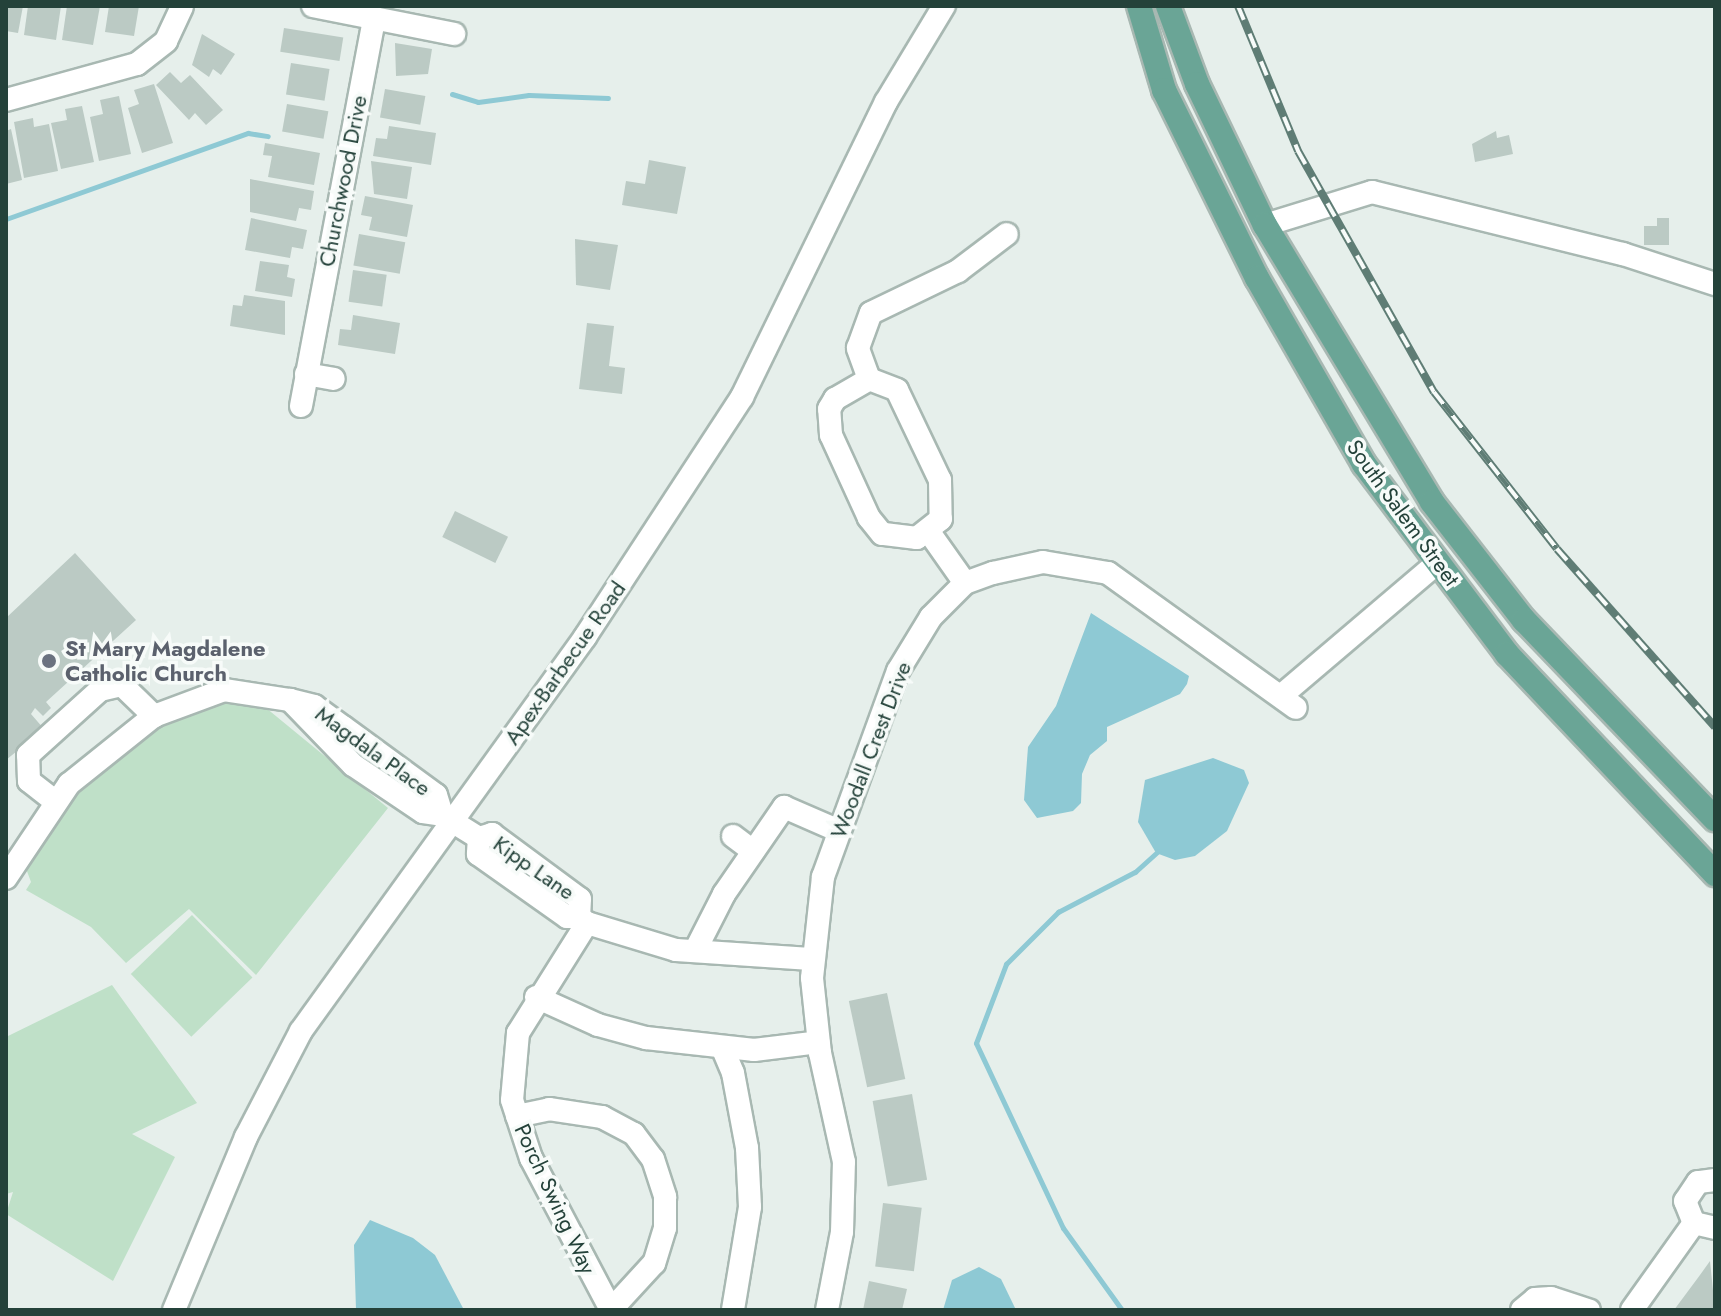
<!DOCTYPE html>
<style>
body{margin:0}
#map{position:relative;width:1721px;height:1316px;overflow:hidden;background:#e6efeb;font-family:Jost,sans-serif}
div>[style]{position:absolute}
[style*='--x']{left:calc(var(--x)*1px);top:calc(var(--y)*1px);width:calc(var(--w)*1px);rotate:calc(var(--a)*1deg)}
.green>*{inset:0;background:#bfe0c8;transform-origin:0 0}
.water>*{inset:0;background:#8ec9d4}
.stream>*{height:5px;margin:-2.5px;padding:0 2.5px;transform-origin:2.5px;border-radius:2.5px;background:#8ec9d4}
.building>*{inset:0;background:#bbcac4;transform-origin:0 0}
.roads{filter:drop-shadow(2px 0 #a8b8b2) drop-shadow(-2px 0 #a8b8b2) drop-shadow(0 2px #a8b8b2) drop-shadow(0 -2px #a8b8b2)}
.minor>*{height:22px;margin:-11px;padding:0 11px;transform-origin:11px;border-radius:11px;background:#fff}
.major>*{height:24px;margin:-12px;padding:0 12px;transform-origin:12px;border-radius:12px;background:#6aa596}
.rail>*{height:8px;margin-top:-4px;transform-origin:0;background:repeating-linear-gradient(90deg,#f7fbf9 0 15px,#5f7d75 0 30px);box-sizing:border-box;border-block:2px solid #5f7d75}
.dots>*{width:22px;height:22px;translate:-50% -50%;box-sizing:border-box;border:4px solid #f7fbf9;border-radius:50%}
span{translate:-50% -50%;white-space:nowrap;text-align:center;line-height:1.15;-webkit-text-stroke:7px #f7fbf9;paint-order:stroke}
.street-label{font-size:22px;color:#24423a}
.worship-label{font-size:22px;color:#5b616d;font-weight:700}
.left{translate:0 -50%;text-align:left}
.frame{position:absolute;inset:0;border:8px solid #24423a;pointer-events:none}
</style>
<div id="map">
<div class="green">
<i style="clip-path:polygon(207px 703px,260px 703px,388px 808px,256px 975px,189px 909px,126px 963px,91px 927px,26px 890px,31px 882px,25px 866px,70px 798px,139px 738px)"></i>
<i style="left:192px;top:915px;width:87px;height:85px;rotate:46deg"></i>
<i style="clip-path:polygon(112px 985px,197px 1103px,132px 1134px,175px 1157px,113px 1281px,6px 1214px,13px 1192px,6px 1194px,6px 1037px)"></i>
</div>
<div class="water">
<i style="clip-path:polygon(1091px 613px,1189px 676px,1187px 684px,1180px 694px,1107px 727px,1107px 741px,1090px 755px,1082px 774px,1081px 803px,1073px 811px,1037px 818px,1024px 800px,1028px 747px,1056px 706px)"></i>
<i style="clip-path:polygon(1213px 758px,1244px 770px,1249px 783px,1227px 831px,1195px 856px,1175px 860px,1156px 853px,1138px 822px,1145px 780px)"></i>
<i style="clip-path:polygon(370px 1220px,413px 1238px,435px 1255px,464px 1310px,356px 1310px,354px 1245px)"></i>
<i style="clip-path:polygon(979px 1267px,1001px 1279px,1016px 1310px,943px 1310px,952px 1280px)"></i>
</div>
<div class="stream">
<i style="--x:452;--y:94;--w:27;--a:17"></i>
<i style="--x:478;--y:102;--w:51;--a:-7.8"></i>
<i style="--x:529;--y:95;--w:79;--a:2.2"></i>
<i style="--x:6;--y:219;--w:257;--a:-19.6"></i>
<i style="--x:248;--y:133;--w:20;--a:9"></i>
<i style="--x:1122;--y:1310;--w:101;--a:-125.7"></i>
<i style="--x:1063;--y:1228;--w:204;--a:-115.2"></i>
<i style="--x:976;--y:1043;--w:85;--a:-69.2"></i>
<i style="--x:1006;--y:964;--w:74;--a:-45"></i>
<i style="--x:1058;--y:912;--w:87;--a:-27.5"></i>
<i style="--x:1135;--y:872;--w:31;--a:-42"></i>
</div>
<div class="building">
<i style="clip-path:polygon(6px 6px,23px 6px,18px 33px,6px 31px)"></i>
<i style="clip-path:polygon(28px 6px,61px 6px,56px 40px,24px 35px)"></i>
<i style="clip-path:polygon(67px 6px,100px 6px,93px 45px,62px 40px)"></i>
<i style="clip-path:polygon(109px 6px,139px 6px,134px 36px,105px 32px)"></i>
<i style="left:284px;top:28px;width:60px;height:24px;rotate:9deg"></i>
<i style="clip-path:polygon(202px 34px,235px 54px,221px 75px,213px 69px,209px 77px,192px 65px)"></i>
<i style="clip-path:polygon(395px 43px,432px 49px,428px 74px,396px 76px)"></i>
<i style="left:291px;top:63px;width:39px;height:32px;rotate:9deg"></i>
<i style="clip-path:polygon(170px 72px,181px 83px,190px 75px,223px 110px,206px 125px,195px 113px,189px 120px,156px 85px)"></i>
<i style="clip-path:polygon(154px 84px,173px 143px,142px 153px,128px 108px,139px 104px,134px 90px)"></i>
<i style="left:385px;top:89px;width:41px;height:29px;rotate:10deg"></i>
<i style="clip-path:polygon(119px 96px,131px 154px,99px 161px,90px 117px,103px 114px,100px 100px)"></i>
<i style="left:287px;top:104px;width:42px;height:28px;rotate:10deg"></i>
<i style="clip-path:polygon(82px 106px,94px 162px,61px 169px,51px 123px,67px 120px,65px 109px)"></i>
<i style="clip-path:polygon(33px 118px,34px 127px,49px 124px,58px 171px,24px 178px,14px 122px)"></i>
<i style="clip-path:polygon(389px 126px,436px 133px,431px 165px,373px 156px,376px 138px,387px 139px)"></i>
<i style="clip-path:polygon(11px 129px,22px 180px,6px 184px,6px 131px)"></i>
<i style="clip-path:polygon(1496px 131px,1497px 138px,1509px 135px,1513px 154px,1475px 162px,1472px 144px)"></i>
<i style="clip-path:polygon(265px 143px,320px 153px,314px 185px,268px 177px,272px 156px,263px 155px)"></i>
<i style="clip-path:polygon(649px 160px,686px 167px,677px 214px,622px 205px,626px 181px,645px 184px)"></i>
<i style="clip-path:polygon(371px 161px,412px 167px,407px 199px,374px 194px)"></i>
<i style="clip-path:polygon(250px 179px,314px 191px,311px 210px,299px 208px,296px 221px,250px 212px)"></i>
<i style="clip-path:polygon(365px 196px,413px 205px,407px 237px,369px 230px,372px 217px,361px 215px)"></i>
<i style="clip-path:polygon(251px 218px,307px 230px,303px 249px,292px 247px,290px 258px,245px 250px)"></i>
<i style="clip-path:polygon(1657px 218px,1669px 218px,1669px 245px,1644px 245px,1644px 226px,1657px 226px)"></i>
<i style="left:359px;top:234px;width:47px;height:32px;rotate:10deg"></i>
<i style="clip-path:polygon(575px 239px,618px 245px,610px 290px,576px 285px)"></i>
<i style="clip-path:polygon(260px 261px,289px 265px,287px 277px,295px 279px,292px 297px,255px 291px)"></i>
<i style="left:353px;top:270px;width:34px;height:32px;rotate:8deg"></i>
<i style="clip-path:polygon(244px 295px,285px 301px,285px 335px,230px 326px,233px 305px,242px 306px)"></i>
<i style="clip-path:polygon(353px 315px,400px 323px,395px 354px,338px 345px,340px 329px,351px 330px)"></i>
<i style="clip-path:polygon(587px 323px,614px 326px,609px 366px,625px 368px,622px 394px,579px 389px)"></i>
<i style="left:455px;top:511px;width:59px;height:29px;rotate:26deg"></i>
<i style="clip-path:polygon(75px 553px,136px 620px,46px 702px,51px 708px,43px 716px,35px 708px,31px 714px,44px 729px,6px 760px,6px 618px)"></i>
<i style="left:887px;top:993px;width:88px;height:39px;rotate:78deg"></i>
<i style="left:912px;top:1094px;width:87px;height:40px;rotate:80deg"></i>
<i style="left:883px;top:1203px;width:39px;height:64px;rotate:7deg"></i>
<i style="clip-path:polygon(1710px 1261px,1715px 1310px,1674px 1310px,1700px 1275px)"></i>
<i style="clip-path:polygon(869px 1281px,907px 1289px,902px 1310px,863px 1310px)"></i>
</div>
<div class="roads">
<div class="minor">
<i style="--x:313;--y:6;--w:144;--a:11.2"></i>
<i style="--x:6;--y:100;--w:136;--a:-15.4"></i>
<i style="--x:137;--y:64;--w:37;--a:-38"></i>
<i style="--x:166;--y:41;--w:38;--a:-65"></i>
<i style="--x:1265;--y:225;--w:112;--a:-17.1"></i>
<i style="--x:1372;--y:192;--w:259;--a:13.9"></i>
<i style="--x:1623;--y:254;--w:97;--a:18.1"></i>
<i style="--x:306;--y:374;--w:28;--a:10"></i>
<i style="--x:869;--y:379;--w:30;--a:21"></i>
<i style="--x:897;--y:390;--w:100;--a:64.5"></i>
<i style="--x:940;--y:480;--w:39;--a:89"></i>
<i style="--x:941;--y:519;--w:31;--a:142"></i>
<i style="--x:917;--y:538;--w:35;--a:-173"></i>
<i style="--x:882;--y:534;--w:21;--a:-129"></i>
<i style="--x:869;--y:518;--w:91;--a:-114.6"></i>
<i style="--x:831;--y:435;--w:26;--a:-94"></i>
<i style="--x:829;--y:409;--w:12;--a:-59"></i>
<i style="--x:835;--y:399;--w:39;--a:-30"></i>
<i style="--x:869;--y:379;--w:33;--a:-110"></i>
<i style="--x:858;--y:348;--w:37;--a:-70"></i>
<i style="--x:871;--y:313;--w:97;--a:-25.8"></i>
<i style="--x:958;--y:271;--w:61;--a:-37.1"></i>
<i style="--x:301;--y:406;--w:395;--a:-79.3"></i>
<i style="--x:929;--y:532;--w:62;--a:54.8"></i>
<i style="--x:1282;--y:695;--w:205;--a:-40.4"></i>
<i style="--x:56;--y:802;--w:34;--a:-142"></i>
<i style="--x:29;--y:781;--w:26;--a:-92"></i>
<i style="--x:28;--y:755;--w:97;--a:-42.1"></i>
<i style="--x:100;--y:690;--w:23;--a:-13"></i>
<i style="--x:122;--y:685;--w:45;--a:44.1"></i>
<i style="--x:442;--y:815;--w:19;--a:-171"></i>
<i style="--x:423;--y:812;--w:84;--a:-146.1"></i>
<i style="--x:353;--y:765;--w:91;--a:-134.1"></i>
<i style="--x:290;--y:700;--w:25;--a:14"></i>
<i style="--x:314;--y:706;--w:36;--a:36"></i>
<i style="--x:343;--y:727;--w:115;--a:36.2"></i>
<i style="--x:436;--y:795;--w:21;--a:73"></i>
<i style="--x:442;--y:815;--w:44;--a:31.9"></i>
<i style="--x:733;--y:836;--w:25;--a:37"></i>
<i style="--x:479;--y:838;--w:14;--a:-17"></i>
<i style="--x:492;--y:834;--w:109;--a:36.5"></i>
<i style="--x:580;--y:899;--w:18;--a:93"></i>
<i style="--x:479;--y:838;--w:16;--a:94"></i>
<i style="--x:478;--y:854;--w:109;--a:35.3"></i>
<i style="--x:567;--y:917;--w:12;--a:0"></i>
<i style="--x:6;--y:878;--w:113;--a:-56.2"></i>
<i style="--x:69;--y:784;--w:109;--a:-38.7"></i>
<i style="--x:154;--y:716;--w:75;--a:-20.4"></i>
<i style="--x:224;--y:690;--w:67;--a:8.6"></i>
<i style="--x:579;--y:917;--w:10;--a:37"></i>
<i style="--x:587;--y:923;--w:130;--a:122.1"></i>
<i style="--x:518;--y:1033;--w:67;--a:95.1"></i>
<i style="--x:512;--y:1100;--w:61;--a:71.9"></i>
<i style="--x:531;--y:1158;--w:172;--a:62.2"></i>
<i style="--x:587;--y:923;--w:93;--a:16.9"></i>
<i style="--x:676;--y:950;--w:135;--a:3.8"></i>
<i style="--x:695;--y:951;--w:64;--a:-63"></i>
<i style="--x:724;--y:894;--w:106;--a:-55.4"></i>
<i style="--x:784;--y:807;--w:58;--a:23.5"></i>
<i style="--x:536;--y:997;--w:68;--a:24.3"></i>
<i style="--x:598;--y:1025;--w:50;--a:15.2"></i>
<i style="--x:646;--y:1038;--w:109;--a:6.3"></i>
<i style="--x:754;--y:1050;--w:65;--a:-7"></i>
<i style="--x:722;--y:1047;--w:28;--a:67"></i>
<i style="--x:733;--y:1073;--w:76;--a:79.4"></i>
<i style="--x:747;--y:1148;--w:59;--a:87.1"></i>
<i style="--x:750;--y:1207;--w:104;--a:99.4"></i>
<i style="--x:517;--y:1116;--w:33;--a:-12"></i>
<i style="--x:549;--y:1109;--w:54;--a:8.6"></i>
<i style="--x:602;--y:1117;--w:36;--a:28"></i>
<i style="--x:634;--y:1134;--w:31;--a:53"></i>
<i style="--x:653;--y:1159;--w:40;--a:72"></i>
<i style="--x:665;--y:1197;--w:31;--a:90"></i>
<i style="--x:665;--y:1228;--w:37;--a:107"></i>
<i style="--x:654;--y:1263;--w:64;--a:132.5"></i>
<i style="--x:1715;--y:1180;--w:17;--a:173"></i>
<i style="--x:1698;--y:1182;--w:23;--a:124"></i>
<i style="--x:1685;--y:1201;--w:24;--a:68"></i>
<i style="--x:1694;--y:1223;--w:22;--a:13"></i>
<i style="--x:174;--y:1310;--w:187;--a:-67.4"></i>
<i style="--x:246;--y:1137;--w:119;--a:-62.6"></i>
<i style="--x:301;--y:1031;--w:486;--a:-54.2"></i>
<i style="--x:585;--y:637;--w:287;--a:-56.8"></i>
<i style="--x:742;--y:397;--w:328;--a:-64"></i>
<i style="--x:886;--y:102;--w:112;--a:-58.9"></i>
<i style="--x:827;--y:1310;--w:79;--a:-79.1"></i>
<i style="--x:842;--y:1232;--w:70;--a:-88.4"></i>
<i style="--x:844;--y:1162;--w:112;--a:-102.4"></i>
<i style="--x:820;--y:1053;--w:75;--a:-96.1"></i>
<i style="--x:812;--y:978;--w:102;--a:-83.8"></i>
<i style="--x:823;--y:877;--w:219;--a:-70"></i>
<i style="--x:898;--y:671;--w:63;--a:-58.6"></i>
<i style="--x:931;--y:617;--w:48;--a:-45"></i>
<i style="--x:965;--y:583;--w:30;--a:-20"></i>
<i style="--x:993;--y:573;--w:51;--a:-12.4"></i>
<i style="--x:1043;--y:562;--w:66;--a:9.6"></i>
<i style="--x:1108;--y:573;--w:231;--a:35.7"></i>
<i style="--x:1522;--y:1310;--w:17;--a:-40"></i>
<i style="--x:1535;--y:1299;--w:16;--a:-4"></i>
<i style="--x:1551;--y:1298;--w:40;--a:18"></i>
<i style="--x:1632;--y:1310;--w:107;--a:-54.5"></i>
</div>
<div class="major">
<i style="--x:1139;--y:6;--w:88;--a:73.4"></i>
<i style="--x:1164;--y:90;--w:210;--a:63.7"></i>
<i style="--x:1257;--y:278;--w:215;--a:60.1"></i>
<i style="--x:1364;--y:464;--w:238;--a:53"></i>
<i style="--x:1507;--y:654;--w:303;--a:46.6"></i>
<i style="--x:1168;--y:6;--w:83;--a:69.6"></i>
<i style="--x:1197;--y:84;--w:157;--a:64.3"></i>
<i style="--x:1265;--y:225;--w:323;--a:58.9"></i>
<i style="--x:1432;--y:502;--w:150;--a:52.1"></i>
<i style="--x:1524;--y:620;--w:276;--a:46.2"></i>
</div>
</div>
<div class="rail">
<i style="--x:1238;--y:6;--w:157;--a:67.5"></i>
<i style="--x:1298;--y:151;--w:277;--a:60.6"></i>
<i style="--x:1434;--y:392;--w:199;--a:51.9"></i>
<i style="--x:1557;--y:549;--w:238;--a:48.4"></i>
</div>
<div class="dots">
<i style="left:49px;top:661px;background:#6b7280"></i>
</div>
<div class="street-label">
<span style="left:343px;top:181px;rotate:-79deg">Churchwood Drive</span>
<span style="left:1403px;top:513px;rotate:54deg">South Salem Street</span>
<span style="left:565px;top:663px;rotate:-55deg">Apex-Barbecue Road</span>
<span style="left:871px;top:750px;rotate:-69deg">Woodall Crest Drive</span>
<span style="left:373px;top:751px;rotate:36deg">Magdala Place</span>
<span style="left:534px;top:868px;rotate:35deg">Kipp Lane</span>
<span style="left:555px;top:1199px;rotate:65deg">Porch Swing Way</span>
</div>
<div class="worship-label">
<span class="left" style="left:65px;top:661px">St Mary Magdalene<br>Catholic Church</span>
</div>
<div class="frame"></div>
</div>
